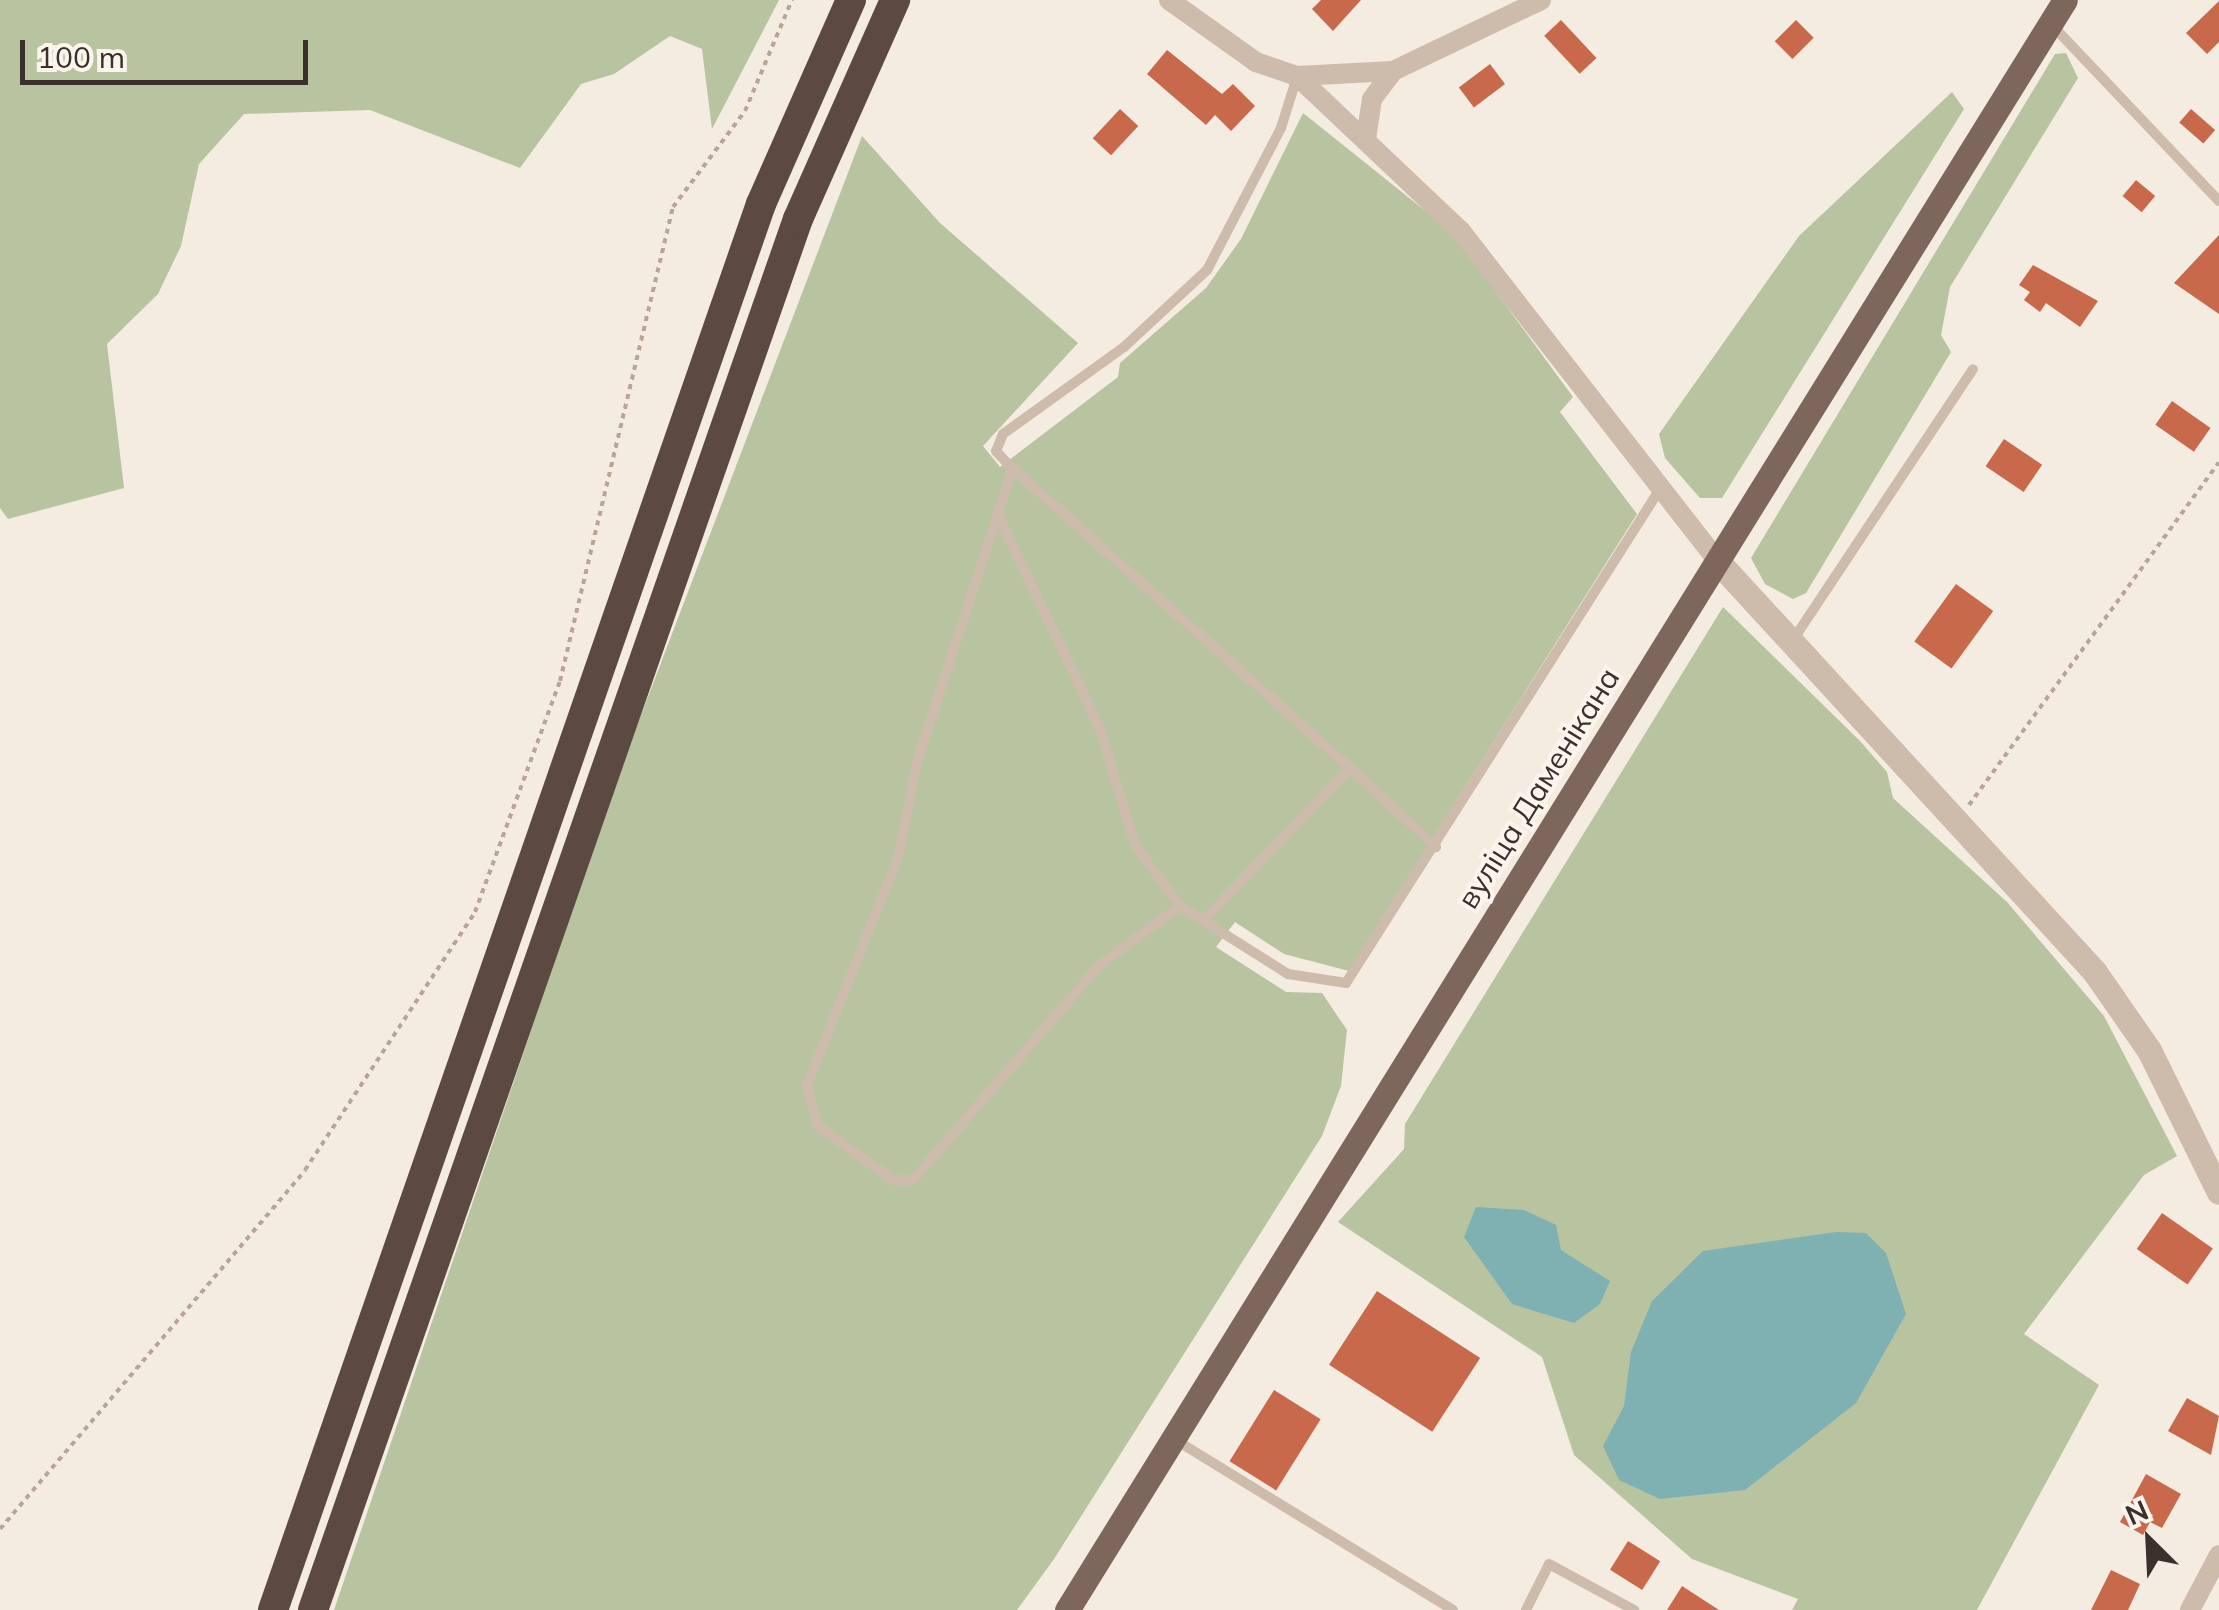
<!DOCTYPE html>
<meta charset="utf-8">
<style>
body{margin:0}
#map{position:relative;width:2219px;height:1610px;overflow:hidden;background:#f4ebe1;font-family:Mulish,sans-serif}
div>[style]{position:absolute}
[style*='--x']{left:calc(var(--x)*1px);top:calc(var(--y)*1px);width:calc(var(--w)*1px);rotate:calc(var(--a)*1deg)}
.green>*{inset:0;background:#b8c4a0}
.water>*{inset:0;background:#7fb0b2}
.building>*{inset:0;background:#c8694b;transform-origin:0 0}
.path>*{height:4px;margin-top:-2px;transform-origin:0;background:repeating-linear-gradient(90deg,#b9a596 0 5px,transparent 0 10px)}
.service>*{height:10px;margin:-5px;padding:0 5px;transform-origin:5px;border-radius:5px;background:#cdbbac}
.minor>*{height:20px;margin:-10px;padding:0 10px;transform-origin:10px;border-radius:10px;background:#cdbbac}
.tertiary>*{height:25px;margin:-12.5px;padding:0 12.5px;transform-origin:12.5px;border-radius:12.5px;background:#cdbbac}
.primary>*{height:25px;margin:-12.5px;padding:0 12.5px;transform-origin:12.5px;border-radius:12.5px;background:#7d675c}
.motorway>*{height:30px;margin:-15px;padding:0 15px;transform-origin:15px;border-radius:15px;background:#5c4a42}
span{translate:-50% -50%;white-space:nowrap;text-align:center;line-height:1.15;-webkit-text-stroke:8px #fbf5ee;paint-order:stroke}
.street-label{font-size:30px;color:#3b302b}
.north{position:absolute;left:2099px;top:1490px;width:100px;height:100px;-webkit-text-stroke:8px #fbf5ee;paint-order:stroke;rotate:336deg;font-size:28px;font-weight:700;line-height:40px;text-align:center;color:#3b302b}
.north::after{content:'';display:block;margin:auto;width:35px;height:45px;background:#3b302b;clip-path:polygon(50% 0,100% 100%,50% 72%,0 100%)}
.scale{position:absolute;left:20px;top:40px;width:288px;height:45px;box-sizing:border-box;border:5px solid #3b302b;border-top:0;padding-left:12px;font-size:30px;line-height:35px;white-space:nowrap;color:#3b302b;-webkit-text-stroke:8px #fbf5ee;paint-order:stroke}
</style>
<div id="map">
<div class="green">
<i style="clip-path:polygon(0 0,779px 0,712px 129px,702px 49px,670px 36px,614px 74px,581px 84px,520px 168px,370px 110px,244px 114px,199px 164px,181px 246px,158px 294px,107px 344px,124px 488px,8px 519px,0 508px)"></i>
<i style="clip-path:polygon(2066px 53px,2078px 78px,1950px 287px,1941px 335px,1951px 352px,1806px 593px,1793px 599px,1765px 584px,1751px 558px,2055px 54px)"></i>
<i style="clip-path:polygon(1952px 92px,1964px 109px,1722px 498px,1700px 498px,1665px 458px,1659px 434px,1799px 236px)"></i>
<i style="clip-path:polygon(1303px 113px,1453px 233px,1573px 397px,1560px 412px,1637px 514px,1349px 971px,1284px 954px,1235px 922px,1216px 947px,1286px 992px,1322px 993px,1347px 1030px,1341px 1086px,1322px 1136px,1054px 1559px,1017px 1610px,334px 1610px,617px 778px,862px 136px,940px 223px,1078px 343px,983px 446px,1000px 467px,1118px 377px,1120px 363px,1206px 288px,1241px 239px)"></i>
<i style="clip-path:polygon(1723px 607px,1860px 741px,1887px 772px,1893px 798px,2007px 902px,2104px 1016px,2177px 1156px,2144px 1175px,2024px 1334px,2099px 1385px,1977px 1610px,1792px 1610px,1798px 1599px,1692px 1559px,1574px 1455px,1542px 1357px,1338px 1222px,1404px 1149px,1405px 1124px)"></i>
</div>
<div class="water">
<i style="clip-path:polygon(1476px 1207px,1524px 1210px,1556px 1225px,1561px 1250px,1610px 1281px,1600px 1304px,1574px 1323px,1512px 1304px,1464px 1237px)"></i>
<i style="clip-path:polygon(1836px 1232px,1866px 1233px,1886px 1253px,1906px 1314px,1856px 1403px,1745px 1490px,1660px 1499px,1619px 1480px,1603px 1446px,1624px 1406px,1631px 1352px,1652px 1301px,1703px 1251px)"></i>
</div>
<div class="building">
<i style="clip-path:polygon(1321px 0,1361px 0,1333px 31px,1312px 9px)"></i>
<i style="clip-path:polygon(2219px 1px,2219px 42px,2207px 54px,2186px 33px)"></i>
<i style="left:1561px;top:20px;width:52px;height:23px;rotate:47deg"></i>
<i style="left:1796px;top:20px;width:25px;height:30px;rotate:45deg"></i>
<i style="clip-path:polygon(1167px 50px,1222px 94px,1233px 84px,1255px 106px,1231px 131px,1215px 115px,1206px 125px,1147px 74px)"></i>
<i style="left:1490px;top:64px;width:25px;height:39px;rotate:53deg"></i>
<i style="left:1120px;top:109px;width:25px;height:40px;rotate:43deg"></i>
<i style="left:2191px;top:109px;width:32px;height:18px;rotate:41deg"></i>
<i style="left:2136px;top:180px;width:25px;height:21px;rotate:40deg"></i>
<i style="clip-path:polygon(2219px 235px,2219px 314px,2174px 283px)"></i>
<i style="clip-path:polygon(2033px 265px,2098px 301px,2080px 327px,2046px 303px,2040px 312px,2024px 300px,2030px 292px,2019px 285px)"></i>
<i style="left:2172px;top:401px;width:47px;height:29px;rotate:35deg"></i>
<i style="left:2004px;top:439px;width:46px;height:33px;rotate:34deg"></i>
<i style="left:1956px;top:584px;width:46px;height:71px;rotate:36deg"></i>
<i style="left:2162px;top:1213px;width:62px;height:44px;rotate:35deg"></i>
<i style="left:1377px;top:1291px;width:123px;height:88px;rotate:33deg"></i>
<i style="left:1274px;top:1390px;width:55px;height:84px;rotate:32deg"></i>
<i style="clip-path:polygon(2187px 1398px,2219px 1416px,2211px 1455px,2168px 1431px)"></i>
<i style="clip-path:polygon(2146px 1474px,2181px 1494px,2162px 1528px,2150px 1522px,2143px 1535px,2120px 1522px)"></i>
<i style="left:1628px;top:1541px;width:38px;height:34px;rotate:32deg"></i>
<i style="clip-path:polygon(2111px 1570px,2140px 1584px,2128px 1610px,2091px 1610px)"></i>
<i style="clip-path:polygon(1682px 1586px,1719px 1610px,1667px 1610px)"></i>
</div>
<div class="path">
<i style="--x:1969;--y:805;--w:424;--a:-53.9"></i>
<i style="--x:0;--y:1529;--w:471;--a:-49.6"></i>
<i style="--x:305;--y:1170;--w:309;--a:-56.6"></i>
<i style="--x:475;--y:912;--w:246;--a:-69.8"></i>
<i style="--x:560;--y:681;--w:487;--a:-76.6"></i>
<i style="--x:673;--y:207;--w:120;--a:-53.1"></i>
<i style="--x:745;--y:111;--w:121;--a:-67.1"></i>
</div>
<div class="service">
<i style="--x:2051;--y:24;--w:244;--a:46.5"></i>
<i style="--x:1297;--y:77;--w:53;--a:107.4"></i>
<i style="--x:1281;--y:128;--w:160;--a:117.5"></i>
<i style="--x:1207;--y:270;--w:113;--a:137.1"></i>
<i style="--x:1124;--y:347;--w:149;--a:144.3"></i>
<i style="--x:1003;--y:434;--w:18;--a:112"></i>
<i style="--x:996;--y:451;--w:22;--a:47"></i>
<i style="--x:1011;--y:467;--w:13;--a:99"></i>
<i style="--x:1009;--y:480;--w:297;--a:108.1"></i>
<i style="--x:917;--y:762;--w:98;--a:101.2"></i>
<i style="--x:898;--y:858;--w:245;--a:111.8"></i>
<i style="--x:807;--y:1085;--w:42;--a:75"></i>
<i style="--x:818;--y:1126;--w:92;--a:35.8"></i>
<i style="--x:893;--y:1180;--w:20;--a:0"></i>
<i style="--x:913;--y:1180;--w:286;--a:-49"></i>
<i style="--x:1101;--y:964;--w:98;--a:-36.3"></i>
<i style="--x:1180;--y:906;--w:128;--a:32.2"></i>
<i style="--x:1288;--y:974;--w:59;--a:8.8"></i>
<i style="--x:1346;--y:983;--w:585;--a:-57.56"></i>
<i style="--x:1011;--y:467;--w:453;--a:41.6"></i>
<i style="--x:998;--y:515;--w:237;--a:64.5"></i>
<i style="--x:1100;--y:729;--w:121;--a:73.2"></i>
<i style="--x:1135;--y:845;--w:76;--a:53.6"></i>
<i style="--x:1793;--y:640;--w:325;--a:-56.4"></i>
<i style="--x:1203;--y:921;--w:212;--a:-46.1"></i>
<i style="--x:1350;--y:768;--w:117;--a:42.6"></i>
<i style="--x:1174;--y:1439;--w:327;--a:31.5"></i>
<i style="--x:1526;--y:1610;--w:51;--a:-63.4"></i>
<i style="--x:1549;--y:1564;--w:97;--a:28.4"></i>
</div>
<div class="minor">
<i style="--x:1169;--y:0;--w:107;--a:35.5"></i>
<i style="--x:1256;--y:62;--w:43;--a:18.9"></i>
<i style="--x:1297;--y:76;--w:96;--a:-3"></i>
<i style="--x:1393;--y:71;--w:164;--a:-25.6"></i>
<i style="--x:1297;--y:76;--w:224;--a:43.4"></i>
<i style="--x:1460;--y:230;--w:423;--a:52.1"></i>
<i style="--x:1366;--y:139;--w:40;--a:-81.5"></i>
<i style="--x:1372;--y:99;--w:35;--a:-53"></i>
<i style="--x:2190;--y:1610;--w:62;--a:-62.2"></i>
</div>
<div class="tertiary">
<i style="--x:1720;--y:564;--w:553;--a:47.42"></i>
<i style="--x:2094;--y:971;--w:96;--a:55.2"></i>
<i style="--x:2149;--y:1050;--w:158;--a:63.8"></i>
</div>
<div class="primary">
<i style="--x:1067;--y:1610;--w:1894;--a:-58.21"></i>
</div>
<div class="motorway">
<i style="--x:273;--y:1610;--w:1488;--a:-70.86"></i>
<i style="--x:761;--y:204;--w:223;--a:-66.2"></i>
<i style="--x:313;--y:1610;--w:1473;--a:-70.78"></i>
<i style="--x:798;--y:219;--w:240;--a:-66.1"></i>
</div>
<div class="street-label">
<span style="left:1538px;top:788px;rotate:-58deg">вуліца Даменікана</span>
</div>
<div class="north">N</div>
<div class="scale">100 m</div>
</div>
